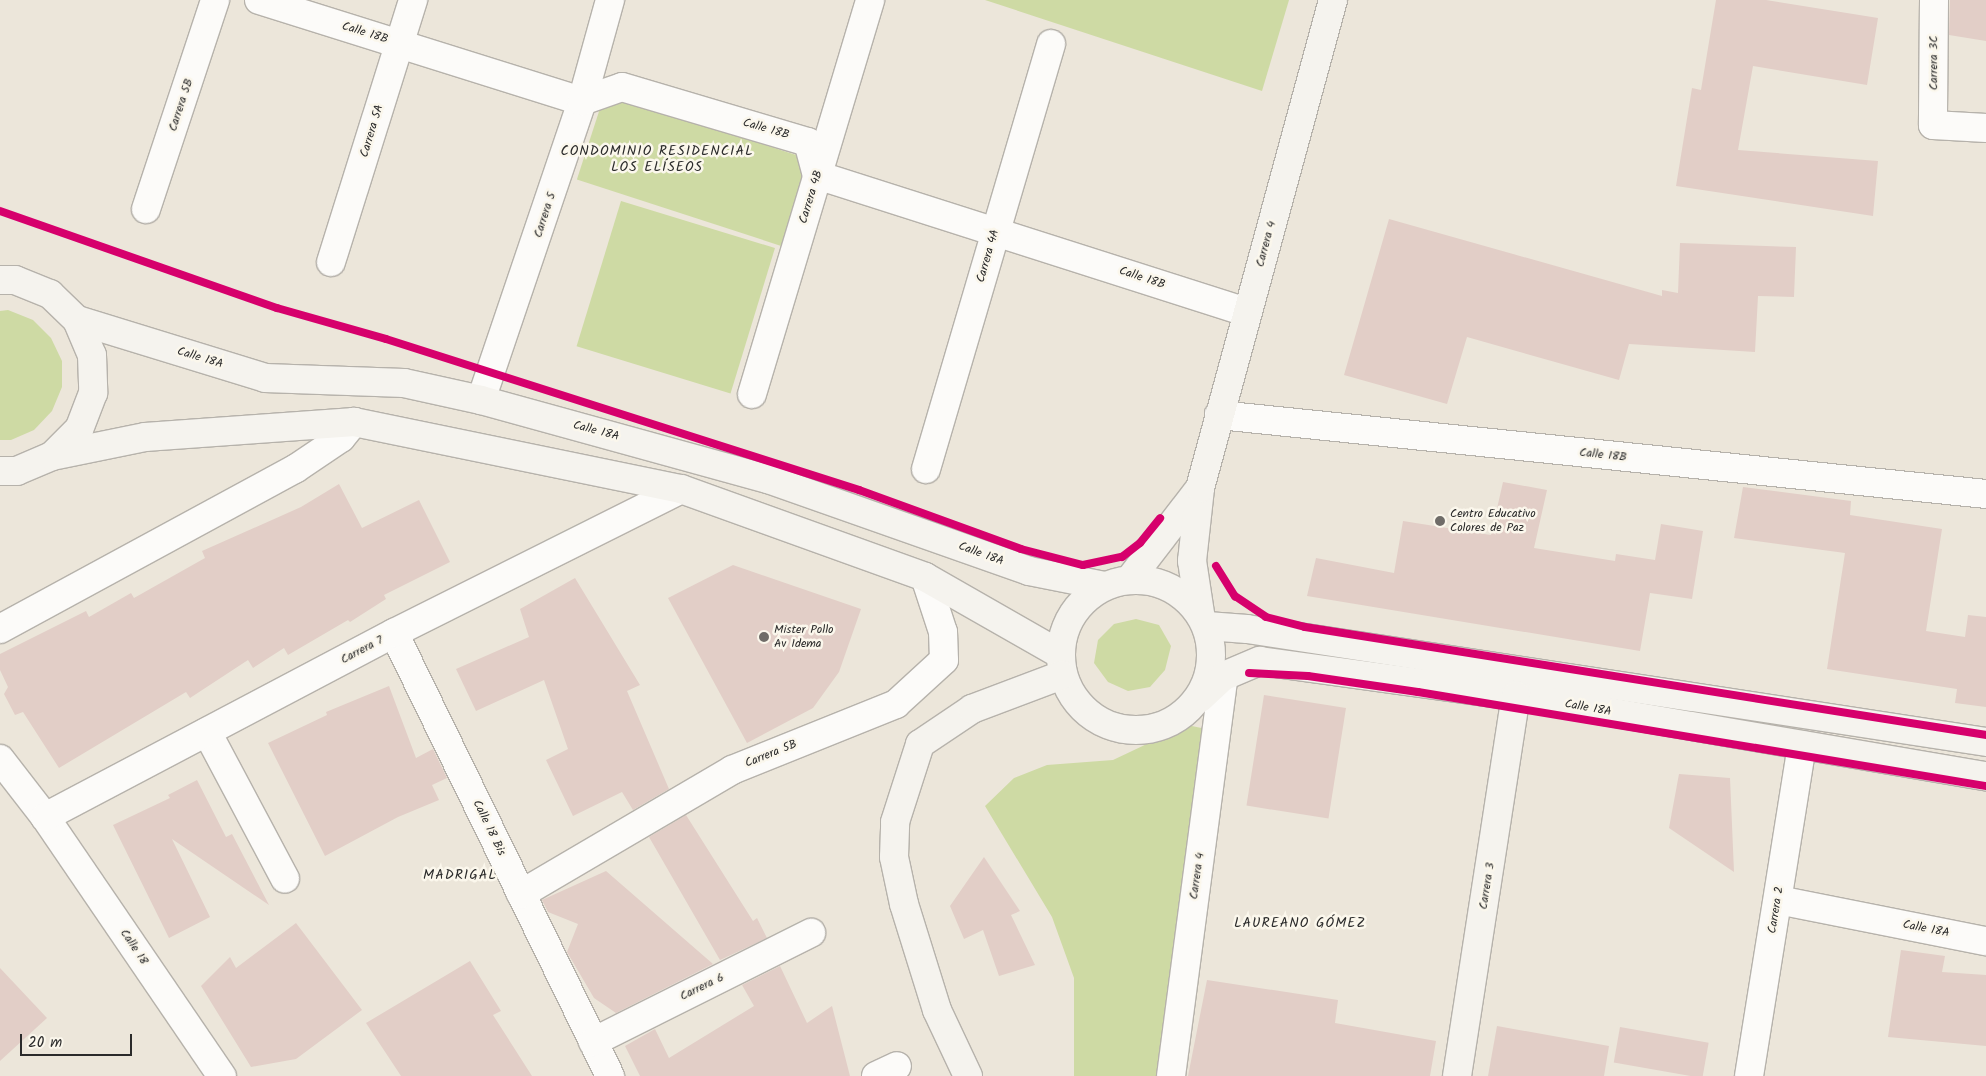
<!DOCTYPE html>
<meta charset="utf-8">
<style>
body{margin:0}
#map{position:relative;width:1986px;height:1076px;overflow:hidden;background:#ece6da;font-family:Kalam,sans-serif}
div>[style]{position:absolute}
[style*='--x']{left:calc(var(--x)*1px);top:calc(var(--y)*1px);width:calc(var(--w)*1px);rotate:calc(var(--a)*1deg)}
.green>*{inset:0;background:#cedaa4;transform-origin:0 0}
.building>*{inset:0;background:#e2cec7;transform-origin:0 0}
.roads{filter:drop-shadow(1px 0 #b6b2ab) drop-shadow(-1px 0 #b6b2ab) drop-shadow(0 1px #b6b2ab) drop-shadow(0 -1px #b6b2ab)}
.street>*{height:28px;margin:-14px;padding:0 14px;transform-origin:14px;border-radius:14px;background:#fcfbf9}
.secondary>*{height:28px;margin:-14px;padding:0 14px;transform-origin:14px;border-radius:14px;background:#f5f3ee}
.secondary>.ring{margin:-14px;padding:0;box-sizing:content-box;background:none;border:28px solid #f5f3ee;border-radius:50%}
.cycleway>*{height:8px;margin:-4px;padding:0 4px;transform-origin:4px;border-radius:4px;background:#d6006c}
.dots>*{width:14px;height:14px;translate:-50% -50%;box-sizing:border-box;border:2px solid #fbf7ec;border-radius:50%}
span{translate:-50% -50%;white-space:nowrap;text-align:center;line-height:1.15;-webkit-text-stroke:5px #fbf7ec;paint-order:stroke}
.street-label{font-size:12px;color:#2b2b2b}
.poi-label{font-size:12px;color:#2b2b2b}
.left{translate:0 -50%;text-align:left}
.neighbourhood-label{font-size:14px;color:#2b2b2b;letter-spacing:1px}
.scale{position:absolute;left:20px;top:1034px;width:112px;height:22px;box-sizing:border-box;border:2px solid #2b2b2b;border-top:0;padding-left:6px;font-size:15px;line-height:18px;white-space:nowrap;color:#2b2b2b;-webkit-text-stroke:4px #fbf7ec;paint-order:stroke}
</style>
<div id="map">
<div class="green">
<i style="clip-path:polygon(985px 0,1289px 0,1262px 91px)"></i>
<i style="left:605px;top:93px;width:218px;height:91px;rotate:18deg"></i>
<i style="left:621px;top:201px;width:161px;height:152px;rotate:17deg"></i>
<i style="clip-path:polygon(8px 310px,33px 320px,51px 338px,62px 361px,62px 387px,52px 411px,34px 430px,11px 440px,0 440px,0 311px)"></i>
<i style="clip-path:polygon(1136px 619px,1159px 625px,1171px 646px,1165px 670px,1150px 687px,1128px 691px,1108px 682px,1094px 663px,1098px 640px,1114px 624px)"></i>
<i style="clip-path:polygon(1187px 725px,1211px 730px,1156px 1076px,1074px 1076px,1074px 978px,1052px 917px,985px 806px,1014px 778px,1047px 765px,1113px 760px)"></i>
</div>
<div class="building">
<i style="clip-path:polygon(1716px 0,1766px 0,1878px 18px,1867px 85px,1753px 66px,1738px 150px,1878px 161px,1873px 216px,1676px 186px,1692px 88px,1701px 90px)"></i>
<i style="clip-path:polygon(1950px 0,1986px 0,1986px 41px,1949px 35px)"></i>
<i style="clip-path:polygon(1389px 219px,1662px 296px,1662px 290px,1678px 293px,1680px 243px,1796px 247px,1794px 297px,1758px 296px,1755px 352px,1629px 344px,1619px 380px,1467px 337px,1447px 404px,1344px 375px)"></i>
<i style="clip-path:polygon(1503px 482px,1547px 490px,1534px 548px,1615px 561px,1616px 554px,1655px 560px,1661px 524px,1703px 531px,1692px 599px,1650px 593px,1640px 651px,1307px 596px,1316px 558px,1394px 573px,1403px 521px,1491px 535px)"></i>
<i style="clip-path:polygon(339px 484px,362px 528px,419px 500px,450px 562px,384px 595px,386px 599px,350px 622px,348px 620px,288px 655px,284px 648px,253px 668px,248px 660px,190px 698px,186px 692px,59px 768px,23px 712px,15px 715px,4px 694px,8px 687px,0 670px,0 654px,86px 611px,89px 617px,131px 593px,134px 598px,205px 558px,202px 551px,301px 507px)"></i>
<i style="clip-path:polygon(1743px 487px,1851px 501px,1850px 515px,1942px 529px,1926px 631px,1965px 637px,1968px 615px,1986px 617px,1986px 707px,1955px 703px,1957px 689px,1827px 669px,1845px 553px,1734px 538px)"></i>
<i style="clip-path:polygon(733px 565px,861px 609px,839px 672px,813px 708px,747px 743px,668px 598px)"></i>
<i style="clip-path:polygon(575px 578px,640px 685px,627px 691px,669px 789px,633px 810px,622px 792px,573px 816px,546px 760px,568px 749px,544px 680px,476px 711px,456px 669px,529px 637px,520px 609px)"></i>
<i style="clip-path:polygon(389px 686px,416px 758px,433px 749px,447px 778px,432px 785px,439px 800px,398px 817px,325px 856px,268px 743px,327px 715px,326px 712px)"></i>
<i style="left:1264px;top:695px;width:83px;height:112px;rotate:9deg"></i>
<i style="clip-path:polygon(1679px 774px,1730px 778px,1734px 872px,1669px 828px)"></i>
<i style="clip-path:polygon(197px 780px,226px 837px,232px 834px,269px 905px,172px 839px,210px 917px,169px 938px,113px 825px,170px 798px,168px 795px)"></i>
<i style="clip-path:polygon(686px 815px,753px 921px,757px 918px,767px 938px,720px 960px,649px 837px)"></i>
<i style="clip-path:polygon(984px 857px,1020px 911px,1011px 915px,1035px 965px,999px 976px,983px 930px,964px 939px,950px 906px)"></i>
<i style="clip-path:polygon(606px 871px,713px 964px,616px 1013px,594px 998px,567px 952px,578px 924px,548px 912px,542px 900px)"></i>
<i style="clip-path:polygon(296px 923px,362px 1010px,296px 1059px,251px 1067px,201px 986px,230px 957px,236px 968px)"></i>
<i style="clip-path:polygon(1901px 950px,1945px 956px,1942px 972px,1986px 975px,1986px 1046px,1888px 1037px)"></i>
<i style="clip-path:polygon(470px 961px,501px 1011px,493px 1015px,532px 1076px,401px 1076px,366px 1023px)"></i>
<i style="clip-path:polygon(780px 966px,807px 1023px,832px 1006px,850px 1076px,640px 1076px,625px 1046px,655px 1029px,669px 1058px,754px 1006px,742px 985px)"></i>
<i style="clip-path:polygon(0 968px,47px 1018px,0 1061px)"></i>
<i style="clip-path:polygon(1207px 980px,1338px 1000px,1335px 1023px,1436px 1041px,1430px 1076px,1188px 1076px)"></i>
<i style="clip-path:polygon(1497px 1026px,1609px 1046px,1604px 1076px,1488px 1076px)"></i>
<i style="left:1620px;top:1027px;width:90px;height:36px;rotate:10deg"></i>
</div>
<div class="roads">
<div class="street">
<i style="--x:259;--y:0;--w:338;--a:17.4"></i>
<i style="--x:582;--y:101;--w:42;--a:-19.3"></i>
<i style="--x:622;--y:87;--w:194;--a:16.5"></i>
<i style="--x:808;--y:142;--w:34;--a:75"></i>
<i style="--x:817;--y:175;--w:451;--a:17.7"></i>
<i style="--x:1934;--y:0;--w:125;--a:90.5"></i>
<i style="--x:1933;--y:125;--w:53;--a:3.2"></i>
<i style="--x:146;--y:209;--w:220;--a:-71.7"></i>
<i style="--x:331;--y:262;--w:275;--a:-72.6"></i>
<i style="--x:752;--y:394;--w:411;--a:-73.3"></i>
<i style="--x:481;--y:400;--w:316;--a:-71.3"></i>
<i style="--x:582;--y:101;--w:105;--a:-74.5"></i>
<i style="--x:1219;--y:415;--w:771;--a:5.88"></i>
<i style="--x:926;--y:469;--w:443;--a:-73.6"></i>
<i style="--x:0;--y:629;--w:336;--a:-28.5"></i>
<i style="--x:295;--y:469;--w:55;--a:-34"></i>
<i style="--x:341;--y:438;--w:21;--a:-51"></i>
<i style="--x:394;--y:633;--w:493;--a:64"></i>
<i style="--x:207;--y:732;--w:166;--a:62"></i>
<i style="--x:0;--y:759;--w:73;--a:52.2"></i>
<i style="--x:45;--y:817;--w:314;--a:55.7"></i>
<i style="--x:45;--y:817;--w:395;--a:-27.8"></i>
<i style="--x:394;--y:633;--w:321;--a:-26.6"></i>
<i style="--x:521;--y:894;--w:245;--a:-30.4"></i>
<i style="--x:732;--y:770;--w:177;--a:-21.9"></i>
<i style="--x:896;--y:704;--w:65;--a:-42.5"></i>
<i style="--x:944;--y:660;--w:28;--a:-92"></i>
<i style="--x:943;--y:632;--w:58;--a:-108.1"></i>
<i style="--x:1778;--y:900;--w:212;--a:11.2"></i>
<i style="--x:593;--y:1042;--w:244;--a:-26.6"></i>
<i style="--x:876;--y:1076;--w:23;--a:-25"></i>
<i style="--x:1171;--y:1076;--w:403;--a:-82.5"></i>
<i style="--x:1749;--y:1076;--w:335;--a:-80.9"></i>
</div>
<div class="secondary">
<i style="--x:0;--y:280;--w:15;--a:0"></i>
<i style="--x:15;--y:280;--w:38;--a:22"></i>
<i style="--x:50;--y:294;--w:37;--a:44"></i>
<i style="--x:77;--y:320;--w:38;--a:67"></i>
<i style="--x:92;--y:355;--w:38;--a:88"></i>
<i style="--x:93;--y:393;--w:39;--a:111"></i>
<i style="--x:79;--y:429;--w:38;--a:135"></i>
<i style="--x:52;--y:456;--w:38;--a:157"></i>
<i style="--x:17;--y:471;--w:17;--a:180"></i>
<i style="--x:77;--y:320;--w:197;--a:17.1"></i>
<i style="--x:265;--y:378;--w:139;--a:2.1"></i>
<i style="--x:404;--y:383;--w:79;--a:12.4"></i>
<i style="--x:481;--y:400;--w:298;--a:15.4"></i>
<i style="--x:768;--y:479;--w:277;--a:19.4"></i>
<i style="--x:1029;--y:571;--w:77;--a:11.2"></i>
<i style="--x:52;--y:456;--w:95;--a:-11.5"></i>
<i style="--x:145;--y:437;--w:210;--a:-4.1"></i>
<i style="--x:354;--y:422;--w:334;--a:11.6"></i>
<i style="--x:681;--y:489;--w:259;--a:19.8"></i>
<i style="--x:925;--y:577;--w:155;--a:29.7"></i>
<i style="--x:1130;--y:579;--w:115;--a:-52.4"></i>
<i class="ring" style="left:1061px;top:580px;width:122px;height:122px"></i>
<i style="--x:1200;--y:613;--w:53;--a:-98.7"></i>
<i style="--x:1192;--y:561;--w:73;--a:-83.7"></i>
<i style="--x:1200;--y:488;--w:506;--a:-74.75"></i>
<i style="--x:1207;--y:626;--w:40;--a:4.3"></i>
<i style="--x:1247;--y:629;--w:748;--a:8.69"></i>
<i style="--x:1200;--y:698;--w:33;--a:-43"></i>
<i style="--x:1224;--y:676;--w:39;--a:-23"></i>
<i style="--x:1260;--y:661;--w:258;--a:7.8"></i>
<i style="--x:1516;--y:696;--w:477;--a:9.7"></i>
<i style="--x:968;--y:1076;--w:73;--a:-115.2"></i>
<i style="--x:937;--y:1010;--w:111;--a:-107.3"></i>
<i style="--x:904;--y:904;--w:48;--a:-102"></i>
<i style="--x:894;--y:857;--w:35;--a:-88"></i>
<i style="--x:895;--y:822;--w:82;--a:-72.2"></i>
<i style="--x:920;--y:744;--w:63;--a:-33.9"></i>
<i style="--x:972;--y:709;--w:96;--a:-20.7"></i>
<i style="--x:1457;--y:1076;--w:385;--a:-81.2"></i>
</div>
</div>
<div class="cycleway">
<i style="--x:0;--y:211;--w:293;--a:19.3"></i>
<i style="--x:277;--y:308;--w:113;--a:15.9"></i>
<i style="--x:386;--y:339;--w:497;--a:17.7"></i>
<i style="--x:859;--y:490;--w:172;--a:20"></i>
<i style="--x:1021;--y:549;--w:64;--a:14.5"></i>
<i style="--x:1083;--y:565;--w:40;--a:-12"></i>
<i style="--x:1122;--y:557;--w:23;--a:-38"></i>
<i style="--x:1140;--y:543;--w:32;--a:-51"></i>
<i style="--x:1216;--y:566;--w:36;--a:58"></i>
<i style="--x:1235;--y:596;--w:37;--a:34"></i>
<i style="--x:1266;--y:617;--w:40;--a:14.4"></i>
<i style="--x:1305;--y:627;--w:690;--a:9.01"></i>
<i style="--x:1249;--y:673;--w:59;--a:2.9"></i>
<i style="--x:1308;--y:676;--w:111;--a:8.3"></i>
<i style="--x:1418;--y:692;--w:576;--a:9.4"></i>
</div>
<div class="dots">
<i style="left:1440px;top:521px;background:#6f6c68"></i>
<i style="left:764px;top:637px;background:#6f6c68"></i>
</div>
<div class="street-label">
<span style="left:365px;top:33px;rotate:17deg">Calle 18B</span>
<span style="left:1934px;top:63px;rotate:-90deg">Carrera 3C</span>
<span style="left:181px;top:105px;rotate:-72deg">Carrera 5B</span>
<span style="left:766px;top:129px;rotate:16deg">Calle 18B</span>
<span style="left:372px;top:131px;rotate:-73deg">Carrera 5A</span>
<span style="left:811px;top:197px;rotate:-73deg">Carrera 4B</span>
<span style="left:545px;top:215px;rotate:-72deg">Carrera 5</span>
<span style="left:1266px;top:244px;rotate:-75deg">Carrera 4</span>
<span style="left:988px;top:256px;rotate:-74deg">Carrera 4A</span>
<span style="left:1142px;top:278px;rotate:18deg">Calle 18B</span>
<span style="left:200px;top:358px;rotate:17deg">Calle 18A</span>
<span style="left:596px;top:431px;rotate:15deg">Calle 18A</span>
<span style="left:1603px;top:455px;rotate:6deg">Calle 18B</span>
<span style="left:981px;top:554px;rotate:20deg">Calle 18A</span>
<span style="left:362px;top:650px;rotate:-28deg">Carrera 7</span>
<span style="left:1588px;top:708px;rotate:10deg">Calle 18A</span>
<span style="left:771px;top:754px;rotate:-22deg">Carrera 5B</span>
<span style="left:489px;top:828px;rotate:64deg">Calle 18 Bis</span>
<span style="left:1197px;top:876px;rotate:-82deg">Carrera 4</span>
<span style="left:1487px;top:886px;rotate:-81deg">Carrera 3</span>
<span style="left:1776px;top:910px;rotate:-81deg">Carrera 2</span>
<span style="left:1926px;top:929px;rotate:11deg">Calle 18A</span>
<span style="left:134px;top:947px;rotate:56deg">Calle 18</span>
<span style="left:702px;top:987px;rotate:-26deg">Carrera 6</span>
</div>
<div class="poi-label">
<span class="left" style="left:1450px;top:521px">Centro Educativo<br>Colores de Paz</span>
<span class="left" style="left:774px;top:637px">Mister Pollo<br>Av Idema</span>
</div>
<div class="neighbourhood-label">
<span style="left:657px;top:159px">CONDOMINIO RESIDENCIAL<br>LOS ELÍSEOS</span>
<span style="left:460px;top:875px">MADRIGAL</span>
<span style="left:1300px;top:923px">LAUREANO GÓMEZ</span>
</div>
<div class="scale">20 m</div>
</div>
